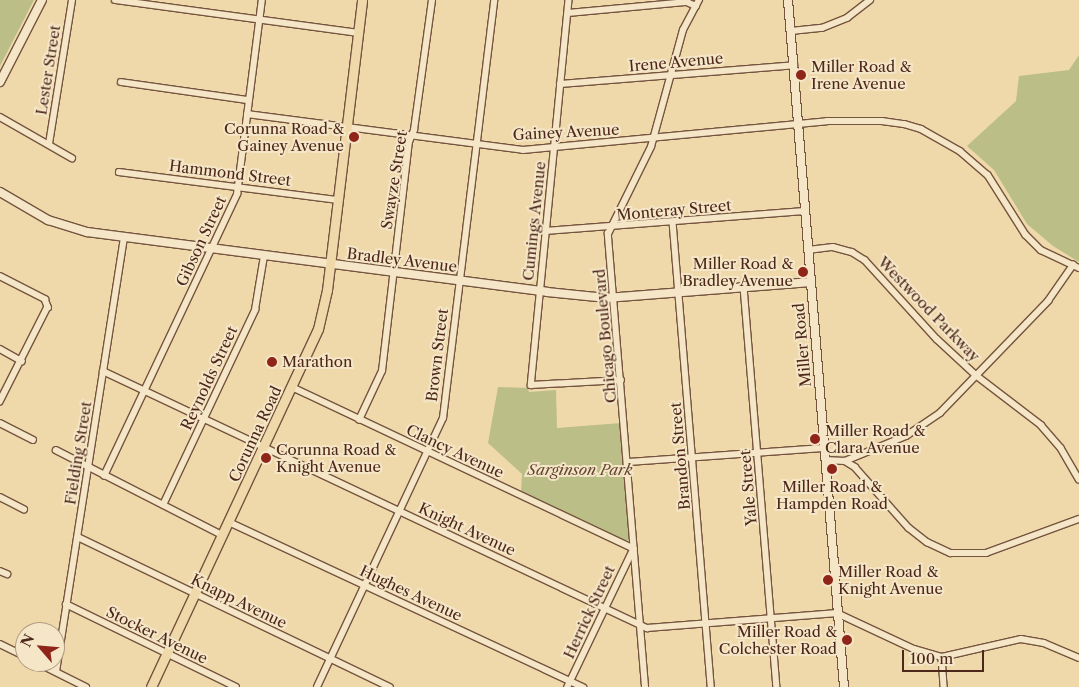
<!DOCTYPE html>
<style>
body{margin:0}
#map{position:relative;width:1079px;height:687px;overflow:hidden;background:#efd9ab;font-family:"Libre Caslon Text",serif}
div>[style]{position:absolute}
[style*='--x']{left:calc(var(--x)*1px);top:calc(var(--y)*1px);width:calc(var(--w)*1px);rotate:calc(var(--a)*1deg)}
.green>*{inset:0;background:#bbbf87}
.roads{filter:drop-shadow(1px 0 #75543e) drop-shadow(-1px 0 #75543e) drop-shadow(0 1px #75543e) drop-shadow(0 -1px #75543e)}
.street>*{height:5.5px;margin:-2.75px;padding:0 2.75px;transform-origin:2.75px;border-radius:2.75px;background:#f5e6c8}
.secondary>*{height:8px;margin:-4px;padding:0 4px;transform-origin:4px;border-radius:4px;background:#f5e6c8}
.primary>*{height:9px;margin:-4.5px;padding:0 4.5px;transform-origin:4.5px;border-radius:4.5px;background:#efd9ab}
.dots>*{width:14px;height:14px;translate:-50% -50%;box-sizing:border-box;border:2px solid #f5e6c8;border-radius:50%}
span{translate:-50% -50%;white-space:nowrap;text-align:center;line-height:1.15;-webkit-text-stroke:4px #f5e6c8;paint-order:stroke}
.street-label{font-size:15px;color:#4c271a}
.poi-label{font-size:15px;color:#4c271a}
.left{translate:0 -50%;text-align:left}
.right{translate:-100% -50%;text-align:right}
.park-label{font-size:15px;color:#624530;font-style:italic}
.north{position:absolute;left:15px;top:622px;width:50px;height:50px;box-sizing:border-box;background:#f5e6c8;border:1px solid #b19a82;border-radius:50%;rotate:297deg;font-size:14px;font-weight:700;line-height:20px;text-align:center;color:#4c271a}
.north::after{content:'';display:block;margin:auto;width:18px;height:22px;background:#8f2418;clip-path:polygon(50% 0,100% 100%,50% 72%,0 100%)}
.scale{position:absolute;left:902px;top:650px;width:82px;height:22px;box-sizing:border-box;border:2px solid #4c271a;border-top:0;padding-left:6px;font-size:15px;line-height:18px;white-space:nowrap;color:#4c271a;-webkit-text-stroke:4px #f5e6c8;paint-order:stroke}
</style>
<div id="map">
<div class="green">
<i style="clip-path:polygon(0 0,34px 0,0 66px)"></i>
<i style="clip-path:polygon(1079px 55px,1079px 262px,1053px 246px,1027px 224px,994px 170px,967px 146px,1016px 101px,1019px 76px,1069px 70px)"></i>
<i style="clip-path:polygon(498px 387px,528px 388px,529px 392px,556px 390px,557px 428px,621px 423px,629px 540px,625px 541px,521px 492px,522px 474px,488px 443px)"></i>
</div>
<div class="roads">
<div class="street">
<i style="--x:115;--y:0;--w:245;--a:7.7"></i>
<i style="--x:569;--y:0;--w:387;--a:95.6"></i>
<i style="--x:531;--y:385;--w:90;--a:-3.2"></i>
<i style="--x:568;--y:13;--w:120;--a:-5.3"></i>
<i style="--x:687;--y:2;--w:10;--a:24"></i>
<i style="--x:791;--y:31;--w:31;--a:-6"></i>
<i style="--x:822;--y:28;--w:27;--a:-22"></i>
<i style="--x:847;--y:18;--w:29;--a:-38"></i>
<i style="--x:121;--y:82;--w:128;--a:8.1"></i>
<i style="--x:560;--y:84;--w:235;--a:-4.6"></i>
<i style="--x:247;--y:114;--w:278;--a:7.4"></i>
<i style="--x:523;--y:150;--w:305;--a:-5.4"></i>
<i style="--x:827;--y:121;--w:55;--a:0"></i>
<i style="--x:882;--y:121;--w:22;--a:8"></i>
<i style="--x:904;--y:124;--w:18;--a:16"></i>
<i style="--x:921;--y:129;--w:45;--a:29.4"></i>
<i style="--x:960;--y:151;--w:37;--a:41"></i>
<i style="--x:988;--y:175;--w:71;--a:57.7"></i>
<i style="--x:1026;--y:235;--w:21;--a:45"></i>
<i style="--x:1041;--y:250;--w:42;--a:25.3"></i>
<i style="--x:0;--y:117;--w:83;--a:29.7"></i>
<i style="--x:49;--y:144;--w:146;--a:-80.9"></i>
<i style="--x:119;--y:172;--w:221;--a:7.3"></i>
<i style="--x:673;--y:222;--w:467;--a:85.3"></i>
<i style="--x:545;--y:231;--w:260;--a:-4.4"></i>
<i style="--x:808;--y:250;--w:25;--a:-7"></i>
<i style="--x:833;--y:247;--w:20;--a:15"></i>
<i style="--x:852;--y:252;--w:15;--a:32"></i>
<i style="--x:865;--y:260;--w:107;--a:47.7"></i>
<i style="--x:937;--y:339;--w:54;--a:42.8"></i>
<i style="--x:977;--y:376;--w:81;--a:37.4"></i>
<i style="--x:1041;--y:425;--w:30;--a:49"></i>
<i style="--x:1061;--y:448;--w:36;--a:60"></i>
<i style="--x:0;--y:276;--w:51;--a:27.1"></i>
<i style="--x:45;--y:299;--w:9;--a:69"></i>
<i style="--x:48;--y:307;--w:106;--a:116.8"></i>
<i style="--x:744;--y:287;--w:401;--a:85.3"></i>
<i style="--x:0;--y:349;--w:25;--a:29"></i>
<i style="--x:103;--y:371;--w:602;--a:25.29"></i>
<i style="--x:647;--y:628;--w:191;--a:-4.5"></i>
<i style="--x:837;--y:613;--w:85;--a:25.1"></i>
<i style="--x:914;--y:649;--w:29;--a:16"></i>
<i style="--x:942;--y:657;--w:81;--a:-12.8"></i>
<i style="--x:1021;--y:639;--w:23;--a:10"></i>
<i style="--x:1044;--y:643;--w:38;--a:23"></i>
<i style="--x:292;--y:387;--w:378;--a:25.3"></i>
<i style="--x:634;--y:549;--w:153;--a:115.6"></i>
<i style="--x:359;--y:420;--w:54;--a:-64.9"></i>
<i style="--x:382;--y:371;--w:231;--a:-83.3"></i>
<i style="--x:409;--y:142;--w:13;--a:-67"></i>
<i style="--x:414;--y:130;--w:131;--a:-82.1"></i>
<i style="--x:0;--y:423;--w:37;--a:27"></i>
<i style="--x:56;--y:450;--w:186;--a:27.1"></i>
<i style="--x:825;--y:460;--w:20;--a:3"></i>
<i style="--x:845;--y:461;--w:66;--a:-22.3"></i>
<i style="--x:906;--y:436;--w:41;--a:-34.1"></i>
<i style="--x:940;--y:413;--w:156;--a:-46"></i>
<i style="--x:1048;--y:301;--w:44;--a:-55.2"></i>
<i style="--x:845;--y:461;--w:12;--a:31"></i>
<i style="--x:855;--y:467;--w:81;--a:48.5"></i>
<i style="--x:909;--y:528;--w:23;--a:38"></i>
<i style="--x:927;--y:542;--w:26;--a:25"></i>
<i style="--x:951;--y:553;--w:35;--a:0"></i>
<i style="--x:986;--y:553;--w:99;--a:-20.1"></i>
<i style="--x:628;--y:462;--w:196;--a:-4.1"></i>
<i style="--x:104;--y:476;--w:312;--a:-64.7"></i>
<i style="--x:237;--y:194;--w:196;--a:-82.7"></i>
<i style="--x:0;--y:497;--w:27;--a:27"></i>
<i style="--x:163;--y:505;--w:216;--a:-64.7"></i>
<i style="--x:255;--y:310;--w:55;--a:-80.5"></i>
<i style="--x:229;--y:522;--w:391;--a:25"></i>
<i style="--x:78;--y:537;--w:346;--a:25.7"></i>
<i style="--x:0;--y:571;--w:8;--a:23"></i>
<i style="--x:66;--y:604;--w:189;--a:26"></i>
<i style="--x:0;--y:644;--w:28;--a:26"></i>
<i style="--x:942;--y:657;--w:30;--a:86"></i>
<i style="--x:36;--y:662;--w:56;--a:26.6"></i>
<i style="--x:56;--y:672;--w:439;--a:-81.1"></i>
<i style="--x:317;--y:687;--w:297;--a:-64.9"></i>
<i style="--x:443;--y:418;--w:421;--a:-83"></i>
<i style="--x:645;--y:687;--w:455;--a:-94.7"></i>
<i style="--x:608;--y:234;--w:97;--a:-63.7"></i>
<i style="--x:651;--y:147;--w:121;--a:-74.7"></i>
<i style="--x:683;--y:30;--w:34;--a:-62"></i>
</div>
<div class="secondary">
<i style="--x:788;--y:0;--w:689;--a:85.34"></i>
<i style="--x:0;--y:82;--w:92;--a:-62.9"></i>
<i style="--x:0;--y:192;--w:56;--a:30.3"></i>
<i style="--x:48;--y:220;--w:41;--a:17.1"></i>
<i style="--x:87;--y:232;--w:464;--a:7.4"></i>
<i style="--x:547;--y:292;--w:60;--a:5.7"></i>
<i style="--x:607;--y:298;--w:204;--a:-4.5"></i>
</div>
<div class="primary">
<i style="--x:151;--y:687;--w:395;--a:-65"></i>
<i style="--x:318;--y:329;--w:40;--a:-77"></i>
<i style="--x:327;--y:290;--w:292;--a:-83.1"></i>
</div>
</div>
<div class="dots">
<i style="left:801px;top:75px;background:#8f2418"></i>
<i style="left:354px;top:137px;background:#8f2418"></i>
<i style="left:803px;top:272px;background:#8f2418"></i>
<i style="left:272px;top:362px;background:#8f2418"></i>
<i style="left:815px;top:439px;background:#8f2418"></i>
<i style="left:266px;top:458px;background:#8f2418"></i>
<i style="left:832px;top:469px;background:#8f2418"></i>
<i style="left:828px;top:580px;background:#8f2418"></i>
<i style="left:847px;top:640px;background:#8f2418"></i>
</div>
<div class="street-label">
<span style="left:676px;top:62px;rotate:-5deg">Irene Avenue</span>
<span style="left:48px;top:70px;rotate:-81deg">Lester Street</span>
<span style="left:566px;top:132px;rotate:-3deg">Gainey Avenue</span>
<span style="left:230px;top:173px;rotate:7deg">Hammond Street</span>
<span style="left:394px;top:180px;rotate:-81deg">Swayze Street</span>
<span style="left:674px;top:210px;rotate:-5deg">Monteray Street</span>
<span style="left:534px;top:221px;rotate:-84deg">Cumings Avenue</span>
<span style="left:201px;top:241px;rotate:-65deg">Gibson Street</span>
<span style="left:402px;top:260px;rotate:7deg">Bradley Avenue</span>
<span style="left:929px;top:309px;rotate:46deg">Westwood Parkway</span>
<span style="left:605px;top:336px;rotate:-95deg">Chicago Boulevard</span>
<span style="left:802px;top:345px;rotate:-95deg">Miller Road</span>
<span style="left:437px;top:355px;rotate:-83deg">Brown Street</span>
<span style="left:209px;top:378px;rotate:-65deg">Reynolds Street</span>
<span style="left:255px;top:434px;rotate:-65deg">Corunna Road</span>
<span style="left:455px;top:451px;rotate:25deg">Clancy Avenue</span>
<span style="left:78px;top:453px;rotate:-81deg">Fielding Street</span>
<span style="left:680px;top:456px;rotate:-95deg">Brandon Street</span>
<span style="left:748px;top:488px;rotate:-95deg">Yale Street</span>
<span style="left:467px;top:529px;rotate:25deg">Knight Avenue</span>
<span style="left:411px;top:593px;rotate:25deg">Hughes Avenue</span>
<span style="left:239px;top:601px;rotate:26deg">Knapp Avenue</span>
<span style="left:589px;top:612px;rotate:-65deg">Herrick Street</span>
<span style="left:157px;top:635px;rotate:26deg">Stocker Avenue</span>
</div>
<div class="poi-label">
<span class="left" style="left:811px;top:75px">Miller Road &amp;<br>Irene Avenue</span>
<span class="right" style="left:344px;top:137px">Corunna Road &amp;<br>Gainey Avenue</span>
<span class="right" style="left:793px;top:272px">Miller Road &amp;<br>Bradley Avenue</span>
<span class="left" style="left:282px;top:362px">Marathon</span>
<span class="left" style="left:825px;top:439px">Miller Road &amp;<br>Clara Avenue</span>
<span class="left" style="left:276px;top:458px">Corunna Road &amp;<br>Knight Avenue</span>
<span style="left:832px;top:495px">Miller Road &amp;<br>Hampden Road</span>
<span class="left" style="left:838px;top:580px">Miller Road &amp;<br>Knight Avenue</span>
<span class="right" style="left:837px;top:640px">Miller Road &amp;<br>Colchester Road</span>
</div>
<div class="park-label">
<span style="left:580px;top:470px">Sarginson Park</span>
</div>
<div class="north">N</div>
<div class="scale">100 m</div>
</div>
